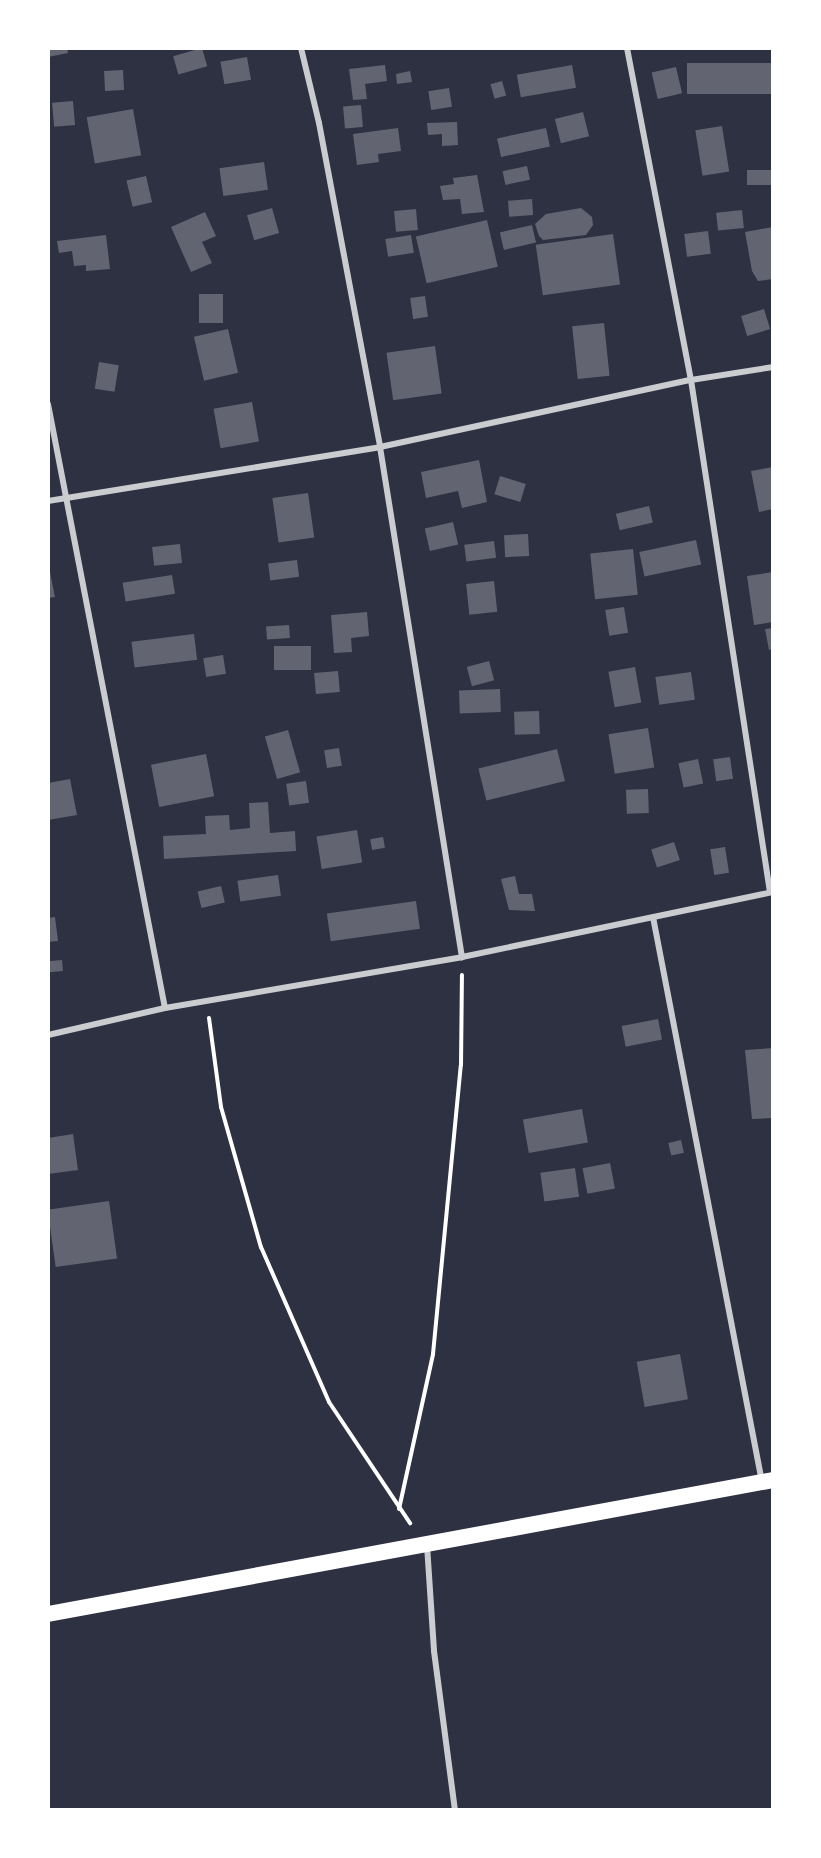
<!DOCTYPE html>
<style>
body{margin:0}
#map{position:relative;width:821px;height:1858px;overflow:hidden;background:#2d3142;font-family:"Roboto Condensed",sans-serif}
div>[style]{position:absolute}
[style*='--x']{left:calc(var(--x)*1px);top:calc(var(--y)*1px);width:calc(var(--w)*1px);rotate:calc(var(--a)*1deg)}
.building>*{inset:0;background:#626471;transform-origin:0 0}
.path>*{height:4px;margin:-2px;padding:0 2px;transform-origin:2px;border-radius:2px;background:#fff}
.minor>*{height:6px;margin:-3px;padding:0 3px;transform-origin:3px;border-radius:3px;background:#caccd0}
.trunk>*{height:16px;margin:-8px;padding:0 8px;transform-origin:8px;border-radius:8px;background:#fff}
span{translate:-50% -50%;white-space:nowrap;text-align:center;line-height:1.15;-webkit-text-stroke:6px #fff;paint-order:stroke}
.frame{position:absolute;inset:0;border:50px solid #fff;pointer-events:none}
</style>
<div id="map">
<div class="building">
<i style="clip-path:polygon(48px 48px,67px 48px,68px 53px,48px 57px)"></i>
<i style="left:202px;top:48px;width:19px;height:30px;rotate:74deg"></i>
<i style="left:247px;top:57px;width:23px;height:27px;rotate:80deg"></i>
<i style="left:773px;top:63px;width:31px;height:86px;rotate:90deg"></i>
<i style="clip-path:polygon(385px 65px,387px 81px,365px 84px,367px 99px,353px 100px,349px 69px)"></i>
<i style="left:572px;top:65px;width:23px;height:56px;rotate:80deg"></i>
<i style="left:676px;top:67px;width:27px;height:25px;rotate:77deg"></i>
<i style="left:123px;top:70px;width:20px;height:19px;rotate:87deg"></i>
<i style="clip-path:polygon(410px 71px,412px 82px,397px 84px,396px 74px)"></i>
<i style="left:502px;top:81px;width:15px;height:12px;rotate:74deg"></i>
<i style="left:449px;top:88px;width:19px;height:21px;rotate:81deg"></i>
<i style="left:73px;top:101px;width:24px;height:21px;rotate:85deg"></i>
<i style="left:361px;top:105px;width:22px;height:18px;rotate:85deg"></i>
<i style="left:133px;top:109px;width:47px;height:47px;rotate:80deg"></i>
<i style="left:583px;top:112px;width:25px;height:29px;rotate:76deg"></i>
<i style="clip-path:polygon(457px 122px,458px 145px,442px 146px,442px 134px,428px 135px,427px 123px)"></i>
<i style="left:722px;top:126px;width:46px;height:27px;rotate:81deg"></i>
<i style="clip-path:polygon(398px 128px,401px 151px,378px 154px,379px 162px,357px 165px,353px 134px)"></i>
<i style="left:546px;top:128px;width:19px;height:50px;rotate:78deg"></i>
<i style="left:264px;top:162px;width:28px;height:45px;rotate:82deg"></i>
<i style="left:527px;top:166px;width:14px;height:25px;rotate:78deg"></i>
<i style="left:773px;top:170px;width:15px;height:26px;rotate:90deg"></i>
<i style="clip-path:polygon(477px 175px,484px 212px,462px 214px,460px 199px,443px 200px,440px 186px,454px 184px,453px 178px)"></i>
<i style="left:146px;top:176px;width:27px;height:20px;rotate:77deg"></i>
<i style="left:532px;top:199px;width:16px;height:24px;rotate:86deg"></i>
<i style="left:272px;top:208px;width:26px;height:26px;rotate:74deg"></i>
<i style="clip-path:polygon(581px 208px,592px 217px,593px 225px,586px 235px,543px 240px,539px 236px,535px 224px,546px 214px)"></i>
<i style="left:416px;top:209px;width:21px;height:22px;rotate:85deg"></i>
<i style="left:742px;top:210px;width:18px;height:26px;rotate:84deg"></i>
<i style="clip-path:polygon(205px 212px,216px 236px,202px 242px,212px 263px,191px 272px,171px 227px)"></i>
<i style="left:487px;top:220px;width:48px;height:73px;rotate:77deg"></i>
<i style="left:532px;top:225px;width:18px;height:33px;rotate:77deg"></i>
<i style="clip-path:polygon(773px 227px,773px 279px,758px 281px,752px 271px,745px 232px)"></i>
<i style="left:708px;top:231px;width:23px;height:24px;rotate:83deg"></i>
<i style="left:613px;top:234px;width:51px;height:78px;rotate:82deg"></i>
<i style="clip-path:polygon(106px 235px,110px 269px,86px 271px,86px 265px,74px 266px,72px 251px,59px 253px,57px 241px)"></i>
<i style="left:411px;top:235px;width:18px;height:26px;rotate:81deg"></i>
<i style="left:199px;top:294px;width:24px;height:29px"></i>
<i style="left:425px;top:296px;width:21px;height:15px;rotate:82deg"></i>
<i style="left:764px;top:309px;width:21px;height:24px;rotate:73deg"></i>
<i style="left:604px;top:323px;width:53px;height:32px;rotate:84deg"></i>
<i style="left:228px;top:329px;width:45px;height:35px;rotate:77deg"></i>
<i style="left:435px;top:346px;width:48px;height:49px;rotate:82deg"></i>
<i style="left:99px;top:362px;width:20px;height:27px;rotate:9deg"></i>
<i style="left:252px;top:402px;width:40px;height:39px;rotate:80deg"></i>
<i style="clip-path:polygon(479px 460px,487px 502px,462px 508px,458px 491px,426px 498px,421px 472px)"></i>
<i style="clip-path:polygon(773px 467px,773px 509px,759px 512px,751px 471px)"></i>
<i style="left:500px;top:476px;width:27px;height:19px;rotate:17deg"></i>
<i style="left:308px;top:493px;width:45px;height:36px;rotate:82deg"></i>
<i style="left:649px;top:506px;width:17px;height:34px;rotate:77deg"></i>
<i style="left:453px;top:522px;width:23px;height:29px;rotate:77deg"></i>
<i style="left:528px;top:534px;width:22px;height:24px;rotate:87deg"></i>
<i style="left:696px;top:540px;width:25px;height:58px;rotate:78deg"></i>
<i style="left:494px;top:541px;width:17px;height:30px;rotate:83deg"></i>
<i style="left:180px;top:544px;width:19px;height:28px;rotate:84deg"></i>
<i style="left:633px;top:549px;width:46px;height:43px;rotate:84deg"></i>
<i style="left:297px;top:560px;width:17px;height:29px;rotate:83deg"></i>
<i style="clip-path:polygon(48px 562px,55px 597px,48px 598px)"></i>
<i style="clip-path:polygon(773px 572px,773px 622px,754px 625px,747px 576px)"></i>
<i style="left:172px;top:575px;width:19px;height:50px;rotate:81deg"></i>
<i style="left:494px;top:581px;width:31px;height:28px;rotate:84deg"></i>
<i style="left:624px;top:607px;width:26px;height:19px;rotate:81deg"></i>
<i style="clip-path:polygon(367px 612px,369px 636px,351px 638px,352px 652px,334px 653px,331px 615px)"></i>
<i style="left:289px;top:625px;width:13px;height:23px;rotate:86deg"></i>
<i style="clip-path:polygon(773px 628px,773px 649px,769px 650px,765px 629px)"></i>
<i style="left:194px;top:634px;width:26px;height:63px;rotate:83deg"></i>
<i style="left:274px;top:646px;width:37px;height:24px"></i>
<i style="left:223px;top:655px;width:19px;height:20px;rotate:81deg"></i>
<i style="left:489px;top:661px;width:20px;height:23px;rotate:75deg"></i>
<i style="left:635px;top:667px;width:36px;height:27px;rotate:80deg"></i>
<i style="left:338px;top:671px;width:21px;height:24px;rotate:85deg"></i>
<i style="left:691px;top:672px;width:28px;height:36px;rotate:82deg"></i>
<i style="left:500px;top:689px;width:23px;height:41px;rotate:88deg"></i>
<i style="left:539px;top:711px;width:23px;height:25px;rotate:88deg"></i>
<i style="left:648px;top:728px;width:40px;height:40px;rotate:81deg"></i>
<i style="left:288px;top:730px;width:44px;height:24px;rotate:74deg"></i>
<i style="left:339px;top:748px;width:18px;height:15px;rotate:81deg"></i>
<i style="left:557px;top:749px;width:33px;height:81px;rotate:76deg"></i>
<i style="left:206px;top:754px;width:43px;height:56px;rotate:79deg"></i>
<i style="left:730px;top:757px;width:22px;height:17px;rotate:82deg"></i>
<i style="left:698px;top:759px;width:25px;height:20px;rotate:78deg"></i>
<i style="clip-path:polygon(70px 779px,77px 815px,48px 820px,48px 783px)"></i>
<i style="left:306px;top:781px;width:22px;height:20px;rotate:82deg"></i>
<i style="left:648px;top:789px;width:24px;height:22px;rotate:88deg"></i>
<i style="clip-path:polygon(268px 802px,270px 833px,295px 831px,296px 851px,164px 859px,163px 836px,206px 834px,205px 816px,229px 815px,230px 830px,250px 828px,249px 803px)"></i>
<i style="left:357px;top:830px;width:33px;height:41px;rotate:81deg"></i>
<i style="left:383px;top:837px;width:11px;height:13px;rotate:80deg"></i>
<i style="left:674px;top:842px;width:19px;height:24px;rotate:72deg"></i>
<i style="left:725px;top:847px;width:26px;height:15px;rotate:81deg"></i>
<i style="left:278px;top:875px;width:21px;height:41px;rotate:82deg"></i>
<i style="clip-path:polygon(515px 876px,519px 894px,532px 894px,535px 911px,509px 910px,501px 879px)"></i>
<i style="left:221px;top:886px;width:17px;height:24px;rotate:77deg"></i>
<i style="left:416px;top:901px;width:28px;height:90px;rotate:82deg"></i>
<i style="clip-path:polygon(55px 917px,58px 941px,48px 942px,48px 918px)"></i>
<i style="left:62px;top:960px;width:11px;height:14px;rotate:85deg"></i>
<i style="left:658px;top:1019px;width:21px;height:37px;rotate:79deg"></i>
<i style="clip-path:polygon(773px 1048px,773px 1118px,752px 1119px,745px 1050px)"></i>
<i style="left:582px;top:1109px;width:34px;height:60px;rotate:80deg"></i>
<i style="clip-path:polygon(73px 1134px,78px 1170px,48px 1174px,48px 1138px)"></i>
<i style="left:681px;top:1140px;width:13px;height:13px;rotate:77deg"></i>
<i style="left:610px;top:1163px;width:26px;height:28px;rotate:79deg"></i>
<i style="left:575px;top:1168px;width:29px;height:35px;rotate:82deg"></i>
<i style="left:109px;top:1201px;width:58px;height:62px;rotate:82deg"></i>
<i style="left:680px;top:1354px;width:46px;height:44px;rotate:80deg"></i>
</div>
<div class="path">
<i style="--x:209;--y:1018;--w:90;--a:82.3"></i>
<i style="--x:221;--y:1107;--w:146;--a:74.1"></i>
<i style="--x:261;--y:1247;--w:169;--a:66.3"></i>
<i style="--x:329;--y:1402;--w:146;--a:56.2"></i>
<i style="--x:399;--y:1509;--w:159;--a:-77.6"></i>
<i style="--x:433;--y:1354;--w:290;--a:-84.5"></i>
<i style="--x:461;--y:1065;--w:90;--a:-89.4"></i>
</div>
<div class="minor">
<i style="--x:301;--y:48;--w:77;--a:76.5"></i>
<i style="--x:319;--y:123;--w:330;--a:79.3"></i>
<i style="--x:380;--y:447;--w:517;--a:80.87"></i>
<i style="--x:627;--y:48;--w:338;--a:79.1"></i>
<i style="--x:691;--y:380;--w:518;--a:81.23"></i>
<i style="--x:48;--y:404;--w:615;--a:79.04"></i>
<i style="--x:48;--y:501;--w:336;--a:-9.2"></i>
<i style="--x:380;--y:447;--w:318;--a:-12.2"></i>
<i style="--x:691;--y:380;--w:83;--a:-9"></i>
<i style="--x:653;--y:917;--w:575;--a:79.08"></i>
<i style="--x:48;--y:1035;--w:120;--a:-13"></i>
<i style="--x:165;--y:1008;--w:301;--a:-9.7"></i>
<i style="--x:462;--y:957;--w:317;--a:-11.8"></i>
<i style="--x:427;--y:1545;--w:106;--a:86.2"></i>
<i style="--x:434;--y:1651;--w:160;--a:82.5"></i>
</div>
<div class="trunk">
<i style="--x:48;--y:1614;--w:737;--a:-10.47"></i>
</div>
<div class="frame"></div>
</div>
